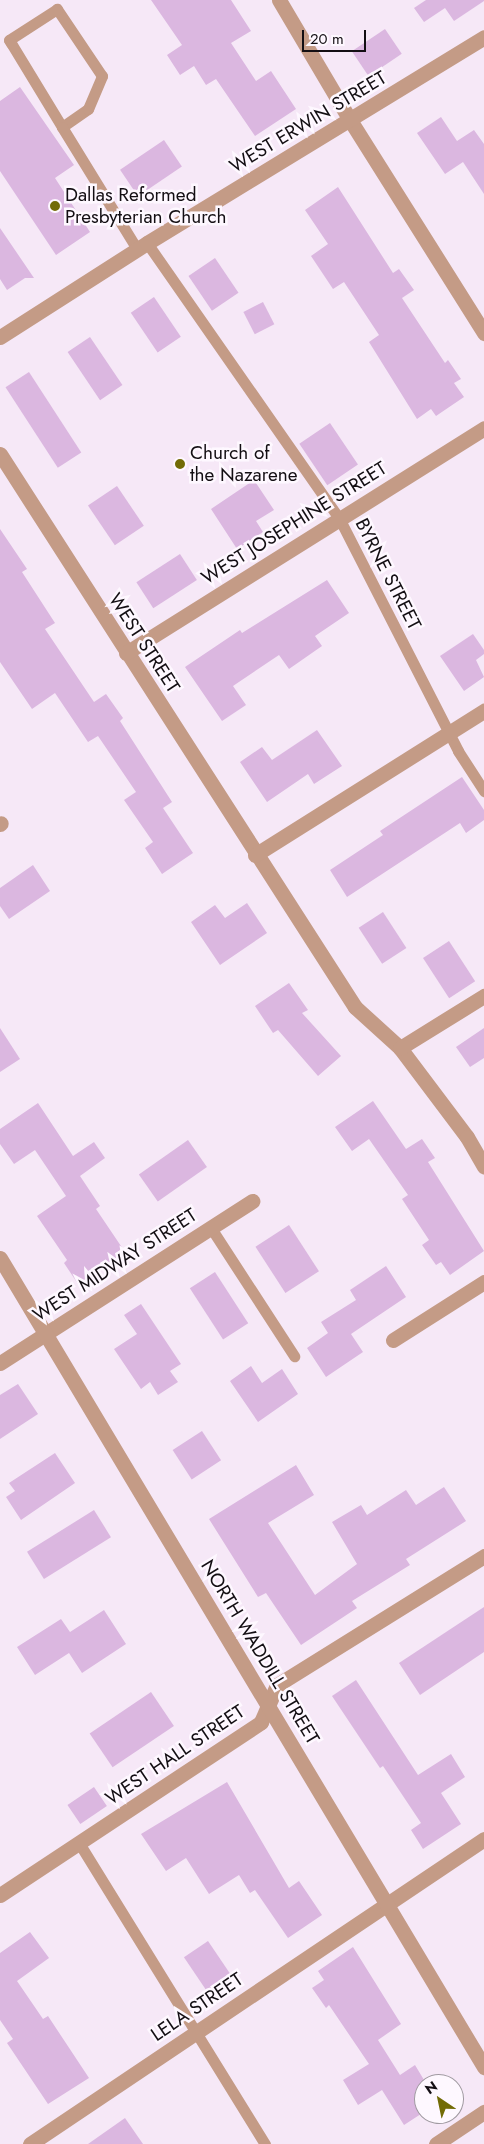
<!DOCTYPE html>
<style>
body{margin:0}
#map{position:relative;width:484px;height:2144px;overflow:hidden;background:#f6e8f7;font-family:Jost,sans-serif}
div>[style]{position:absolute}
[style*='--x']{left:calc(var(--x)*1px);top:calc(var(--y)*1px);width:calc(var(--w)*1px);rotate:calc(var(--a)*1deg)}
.building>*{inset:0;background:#dbb7e0;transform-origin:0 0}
.service>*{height:11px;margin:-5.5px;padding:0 5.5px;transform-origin:5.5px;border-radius:5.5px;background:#c49b86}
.minor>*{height:15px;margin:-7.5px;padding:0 7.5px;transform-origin:7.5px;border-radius:7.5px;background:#c49b86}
.tertiary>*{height:15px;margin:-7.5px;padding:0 7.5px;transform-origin:7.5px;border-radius:7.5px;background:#c49b86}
.dots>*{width:14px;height:14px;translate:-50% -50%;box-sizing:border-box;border:2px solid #fef8ff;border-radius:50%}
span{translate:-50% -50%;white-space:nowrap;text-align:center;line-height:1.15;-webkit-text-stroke:5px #fef8ff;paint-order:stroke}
.street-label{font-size:19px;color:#130e13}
.poi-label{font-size:19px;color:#130e13}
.left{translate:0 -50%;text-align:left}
.north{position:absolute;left:414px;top:2074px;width:50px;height:50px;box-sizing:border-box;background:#fef8ff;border:1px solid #a09aa1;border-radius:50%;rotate:326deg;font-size:14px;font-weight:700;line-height:20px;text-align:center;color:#130e13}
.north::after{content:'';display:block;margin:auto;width:18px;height:22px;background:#726b06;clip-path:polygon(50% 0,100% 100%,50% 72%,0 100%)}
.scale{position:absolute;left:302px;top:30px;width:64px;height:22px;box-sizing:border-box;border:2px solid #130e13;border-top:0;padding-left:6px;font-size:15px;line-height:18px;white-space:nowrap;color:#130e13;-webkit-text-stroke:4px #fef8ff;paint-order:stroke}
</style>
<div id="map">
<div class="building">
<i style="clip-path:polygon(151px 0,231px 0,251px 31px,231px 43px,256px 81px,271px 71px,296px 109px,255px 136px,216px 79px,206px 85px,194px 66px,180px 75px,167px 55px,182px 45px)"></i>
<i style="clip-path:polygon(426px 0,484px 0,484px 1px,454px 21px,445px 8px,424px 22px,414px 8px)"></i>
<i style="left:385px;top:29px;width:30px;height:40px;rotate:56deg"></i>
<i style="clip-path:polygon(20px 87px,74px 165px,55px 178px,90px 232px,56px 255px,0 171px,0 101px)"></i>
<i style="clip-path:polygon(441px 117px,457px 141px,474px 130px,484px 144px,484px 194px,463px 162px,445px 174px,417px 133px)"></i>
<i style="left:164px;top:140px;width:32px;height:53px;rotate:56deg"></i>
<i style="clip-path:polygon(338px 187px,393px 273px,399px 269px,414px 290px,402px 298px,445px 363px,448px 360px,461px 379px,454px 383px,464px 397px,436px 416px,431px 409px,417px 419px,369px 342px,379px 335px,344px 282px,333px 289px,311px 256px,328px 244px,305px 210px)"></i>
<i style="clip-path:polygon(0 228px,34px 278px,25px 278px,7px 290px,0 279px)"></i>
<i style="left:215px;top:258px;width:42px;height:32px;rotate:56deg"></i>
<i style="left:154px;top:297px;width:48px;height:28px;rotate:56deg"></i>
<i style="left:263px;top:302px;width:25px;height:22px;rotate:63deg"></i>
<i style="left:90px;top:337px;width:58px;height:27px;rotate:56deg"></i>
<i style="left:29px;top:372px;width:96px;height:28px;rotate:57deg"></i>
<i style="left:330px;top:423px;width:50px;height:37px;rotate:56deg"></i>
<i style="clip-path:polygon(254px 480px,274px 510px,256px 521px,263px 532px,237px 549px,211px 509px)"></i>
<i style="left:117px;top:486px;width:48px;height:35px;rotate:56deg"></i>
<i style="clip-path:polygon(0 529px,27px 569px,22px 572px,55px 623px,45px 629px,94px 702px,106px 694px,123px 718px,120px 721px,172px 802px,163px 808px,193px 853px,162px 874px,145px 848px,153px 842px,124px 800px,136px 792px,98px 736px,88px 742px,55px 693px,32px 709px,0 662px)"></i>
<i style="left:180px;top:554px;width:31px;height:52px;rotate:57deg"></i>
<i style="clip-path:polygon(327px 580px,349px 613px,315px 636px,322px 646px,289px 669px,279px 655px,233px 686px,246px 705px,222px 721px,185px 667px,240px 630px,242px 633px)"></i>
<i style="clip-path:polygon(473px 634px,484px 650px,484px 654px,476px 660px,484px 677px,464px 691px,440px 656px)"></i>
<i style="clip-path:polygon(317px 730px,342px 766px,314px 784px,308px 774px,267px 802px,240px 762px,262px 747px,272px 760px)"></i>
<i style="clip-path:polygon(462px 777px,484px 810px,484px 820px,466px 833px,460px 823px,347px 897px,330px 870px,383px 835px,380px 831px)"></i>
<i style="clip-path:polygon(33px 865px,50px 891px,9px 919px,0 906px,0 888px)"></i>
<i style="clip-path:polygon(247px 903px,267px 933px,220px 965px,191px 922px,215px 905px,225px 918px)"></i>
<i style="left:383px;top:912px;width:43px;height:29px;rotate:57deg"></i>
<i style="left:449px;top:941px;width:48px;height:31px;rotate:57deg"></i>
<i style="clip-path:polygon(289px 983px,308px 1010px,302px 1013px,341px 1056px,318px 1076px,278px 1030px,273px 1033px,255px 1006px)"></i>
<i style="clip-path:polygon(0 1028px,20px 1059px,0 1072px)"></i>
<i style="clip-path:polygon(484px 1028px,484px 1058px,470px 1067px,456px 1047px)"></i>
<i style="clip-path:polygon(373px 1101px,406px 1149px,422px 1139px,435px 1158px,428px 1162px,484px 1251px,450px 1275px,441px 1262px,436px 1265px,422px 1245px,429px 1240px,402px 1199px,408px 1195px,369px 1139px,352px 1151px,335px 1127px)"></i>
<i style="clip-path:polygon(38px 1103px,73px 1156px,94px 1142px,105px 1158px,80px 1176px,100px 1206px,96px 1209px,125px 1252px,78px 1284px,64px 1263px,67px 1260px,37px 1216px,66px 1196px,35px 1150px,14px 1164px,0 1144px,0 1129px)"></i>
<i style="left:188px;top:1140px;width:33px;height:60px;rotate:55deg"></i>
<i style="left:289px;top:1225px;width:55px;height:40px;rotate:57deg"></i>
<i style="clip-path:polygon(386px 1266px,406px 1297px,351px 1334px,363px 1352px,326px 1377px,307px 1348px,328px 1333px,321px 1322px,356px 1300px,350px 1290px)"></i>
<i style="left:215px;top:1272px;width:61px;height:30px;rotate:57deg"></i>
<i style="clip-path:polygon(141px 1304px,181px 1364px,170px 1371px,178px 1382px,158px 1395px,150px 1382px,141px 1389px,114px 1349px,137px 1334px,124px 1315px)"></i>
<i style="clip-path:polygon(251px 1366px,262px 1383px,282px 1369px,298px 1394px,258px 1422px,230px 1381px)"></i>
<i style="clip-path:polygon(18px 1384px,38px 1414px,0 1439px,0 1395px)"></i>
<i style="left:202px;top:1431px;width:35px;height:35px;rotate:57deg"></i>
<i style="clip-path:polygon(55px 1453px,75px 1483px,21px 1520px,6px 1497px,15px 1491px,9px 1483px)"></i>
<i style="clip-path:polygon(296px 1465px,314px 1495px,268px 1523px,315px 1595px,357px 1564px,332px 1522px,361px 1505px,367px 1515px,406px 1490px,416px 1505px,444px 1487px,466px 1521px,406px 1559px,410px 1565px,352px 1601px,357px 1608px,301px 1645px,266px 1593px,258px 1597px,209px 1519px)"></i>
<i style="left:94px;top:1510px;width:32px;height:79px;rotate:58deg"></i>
<i style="clip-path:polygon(484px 1607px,484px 1652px,420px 1695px,399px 1663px)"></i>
<i style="clip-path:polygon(104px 1610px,126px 1644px,82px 1673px,69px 1653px,35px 1675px,17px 1647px,61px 1619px,70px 1632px)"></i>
<i style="clip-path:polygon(356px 1680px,418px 1775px,451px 1754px,465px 1777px,441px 1793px,461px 1824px,423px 1849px,411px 1830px,421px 1823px,383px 1766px,380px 1768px,332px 1696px)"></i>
<i style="left:151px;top:1692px;width:41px;height:74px;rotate:56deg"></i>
<i style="clip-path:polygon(227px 1782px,289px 1888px,299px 1881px,322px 1915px,288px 1938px,255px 1890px,250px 1893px,239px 1875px,209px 1894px,186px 1858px,166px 1871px,141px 1834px)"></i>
<i style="left:94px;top:1787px;width:23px;height:32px;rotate:56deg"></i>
<i style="clip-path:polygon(30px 1932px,49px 1958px,17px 1981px,43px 2019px,48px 2016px,89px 2078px,48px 2104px,7px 2043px,13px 2039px,0 2020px,0 1953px)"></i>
<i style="left:208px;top:1941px;width:45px;height:29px;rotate:56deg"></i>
<i style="clip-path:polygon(353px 1947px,401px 2024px,378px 2040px,400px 2075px,415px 2065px,424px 2080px,424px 2112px,404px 2125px,382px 2090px,358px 2105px,343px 2080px,369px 2064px,329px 2005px,326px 2008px,312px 1988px,324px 1980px,318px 1971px)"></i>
<i style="clip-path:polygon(125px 2118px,143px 2144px,88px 2144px)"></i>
</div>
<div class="service">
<i style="--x:62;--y:127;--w:32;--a:-35"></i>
<i style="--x:88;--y:109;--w:36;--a:-67"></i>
<i style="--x:102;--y:76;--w:81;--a:-123.9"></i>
<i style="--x:57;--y:9;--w:57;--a:147.1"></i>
<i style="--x:9;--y:40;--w:4;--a:56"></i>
<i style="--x:11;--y:43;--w:98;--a:58.7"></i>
<i style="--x:62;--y:127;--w:143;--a:58.4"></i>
<i style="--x:147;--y:243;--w:335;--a:55.1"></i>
<i style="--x:339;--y:518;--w:262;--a:62.9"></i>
<i style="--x:458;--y:751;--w:48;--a:57"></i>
<i style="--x:211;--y:1228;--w:153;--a:57"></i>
<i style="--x:79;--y:1843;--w:354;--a:58.3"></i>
</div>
<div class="minor">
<i style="--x:279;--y:0;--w:139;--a:59.4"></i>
<i style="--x:350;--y:120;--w:252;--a:57.8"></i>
<i style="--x:0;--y:337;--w:174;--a:-32.6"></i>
<i style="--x:147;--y:243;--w:395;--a:-31.4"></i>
<i style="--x:0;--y:454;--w:657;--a:57.3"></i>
<i style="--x:355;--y:1007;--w:61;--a:42.3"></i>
<i style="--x:400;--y:1048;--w:111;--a:53"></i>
<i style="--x:467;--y:1137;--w:34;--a:60"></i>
<i style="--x:126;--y:653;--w:423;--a:-32.1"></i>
<i style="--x:0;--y:824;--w:1;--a:-45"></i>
<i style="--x:255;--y:855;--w:271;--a:-32.2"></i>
<i style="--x:400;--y:1048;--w:99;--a:-31.8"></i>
<i style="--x:393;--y:1340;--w:108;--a:-32.5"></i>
<i style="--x:0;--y:1363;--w:300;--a:-32.7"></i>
<i style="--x:0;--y:1895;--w:313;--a:-33.5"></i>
<i style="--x:261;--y:1722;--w:40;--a:-66.6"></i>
<i style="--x:277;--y:1685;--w:244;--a:-31.9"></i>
<i style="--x:30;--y:2144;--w:547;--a:-33.89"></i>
<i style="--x:436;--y:2144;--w:58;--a:-33.7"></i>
</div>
<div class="tertiary">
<i style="--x:0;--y:1258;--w:943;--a:59.11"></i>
</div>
<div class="dots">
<i style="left:55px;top:206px;background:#726b06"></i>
<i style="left:180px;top:464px;background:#726b06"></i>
</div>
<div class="street-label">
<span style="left:308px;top:122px;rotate:-31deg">WEST ERWIN STREET</span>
<span style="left:294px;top:523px;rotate:-32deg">WEST JOSEPHINE STREET</span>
<span style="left:388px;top:574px;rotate:63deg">BYRNE STREET</span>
<span style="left:144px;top:643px;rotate:57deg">WEST STREET</span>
<span style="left:115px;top:1265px;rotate:-33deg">WEST MIDWAY STREET</span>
<span style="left:260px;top:1652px;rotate:59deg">NORTH WADDILL STREET</span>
<span style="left:175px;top:1755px;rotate:-34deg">WEST HALL STREET</span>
<span style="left:197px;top:2007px;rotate:-34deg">LELA STREET</span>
</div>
<div class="poi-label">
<span class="left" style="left:65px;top:206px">Dallas Reformed<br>Presbyterian Church</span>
<span class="left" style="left:190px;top:464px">Church of<br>the Nazarene</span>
</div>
<div class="north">N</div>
<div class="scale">20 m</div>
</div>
